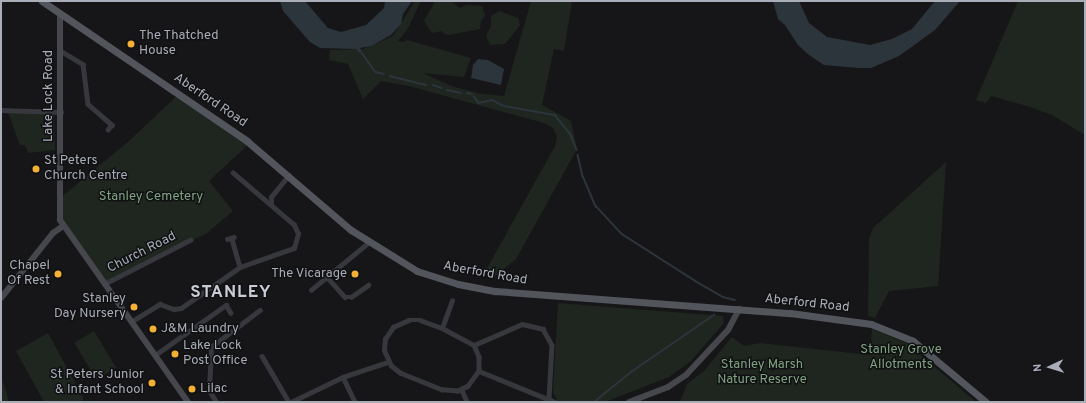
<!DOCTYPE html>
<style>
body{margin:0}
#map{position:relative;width:1086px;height:403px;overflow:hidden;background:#161618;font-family:Overpass,sans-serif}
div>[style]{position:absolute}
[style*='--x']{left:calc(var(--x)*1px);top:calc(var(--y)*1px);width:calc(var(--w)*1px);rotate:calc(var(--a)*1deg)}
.green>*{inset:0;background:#1e261f;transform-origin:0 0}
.water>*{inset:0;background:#2c353c}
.stream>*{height:1.5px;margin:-0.75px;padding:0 0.75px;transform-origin:0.75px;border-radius:0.75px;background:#2c353c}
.street>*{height:4.5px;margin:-2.25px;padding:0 2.25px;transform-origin:2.25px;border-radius:2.25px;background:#37383d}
.secondary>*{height:6px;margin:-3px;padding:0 3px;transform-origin:3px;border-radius:3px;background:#45474d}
.primary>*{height:7px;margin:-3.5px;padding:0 3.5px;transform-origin:3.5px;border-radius:3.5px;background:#53555c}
.dots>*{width:11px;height:11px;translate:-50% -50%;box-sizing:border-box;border:2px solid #111113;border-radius:50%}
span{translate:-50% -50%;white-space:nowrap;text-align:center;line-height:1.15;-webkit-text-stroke:3px #111113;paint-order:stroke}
.poi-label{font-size:13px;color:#a8adb8}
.left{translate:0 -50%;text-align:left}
.right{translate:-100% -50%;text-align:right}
.street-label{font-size:13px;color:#a8adb8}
.park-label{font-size:13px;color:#7fa381}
.district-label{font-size:17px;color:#c9ccd4;font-weight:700;letter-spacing:1px}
.frame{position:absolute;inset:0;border:2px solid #a8adb8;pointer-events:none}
.north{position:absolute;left:1030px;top:347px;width:40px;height:40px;-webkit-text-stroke:3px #111113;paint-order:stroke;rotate:266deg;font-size:11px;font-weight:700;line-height:16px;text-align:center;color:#a8adb8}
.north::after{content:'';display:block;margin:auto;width:14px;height:18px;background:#a8adb8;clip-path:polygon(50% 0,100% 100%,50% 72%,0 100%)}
</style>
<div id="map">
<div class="green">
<i style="clip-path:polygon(415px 1px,421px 1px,407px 30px,398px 41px,403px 42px,407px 40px,471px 58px,464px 77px,423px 73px,451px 86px,482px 94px,504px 96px,531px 1px,572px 1px,564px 51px,554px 49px,542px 105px,571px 121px,577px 149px,516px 259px,493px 278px,485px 272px,555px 146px,557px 137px,553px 128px,544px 123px,409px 86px,381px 81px,363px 99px,348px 64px,329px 60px,330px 50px,363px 49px,393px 36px)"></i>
<i style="clip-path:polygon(435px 1px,452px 2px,460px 8px,467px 5px,482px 6px,485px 16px,481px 21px,480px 29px,449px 35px,444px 34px,442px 31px,432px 33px,424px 21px)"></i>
<i style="clip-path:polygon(1018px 1px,1085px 1px,1085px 135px,1052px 115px,1027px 106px,991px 96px,986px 103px,976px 100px)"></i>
<i style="clip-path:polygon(499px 11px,518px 18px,520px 25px,505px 44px,490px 45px,486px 36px,491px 26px,491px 16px)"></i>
<i style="clip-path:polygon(179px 94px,250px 143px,209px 181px,233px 211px,207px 233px,104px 284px,62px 227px,59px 199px,129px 141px)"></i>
<i style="clip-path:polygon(8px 112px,54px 114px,55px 150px,28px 153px,25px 145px,20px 145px)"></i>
<i style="clip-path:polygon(946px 162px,938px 286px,889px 291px,875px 318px,868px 316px,869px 239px,873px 228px)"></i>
<i style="clip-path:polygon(558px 303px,723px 316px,724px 323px,691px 361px,669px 377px,605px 402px,558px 402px,553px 392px)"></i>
<i style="clip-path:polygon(872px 329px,908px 344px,976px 402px,680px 402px,687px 384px,704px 371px,732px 337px,744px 346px,760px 343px,870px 355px)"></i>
<i style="left:94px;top:331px;width:43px;height:23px;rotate:59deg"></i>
<i style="clip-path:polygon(48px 333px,84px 399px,79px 402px,44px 402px,16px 351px)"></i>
<i style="clip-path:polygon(1px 372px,1px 375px,9px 402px,1px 402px)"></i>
</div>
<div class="water">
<i style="clip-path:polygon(280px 1px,305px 1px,328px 28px,341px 32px,366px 25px,384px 8px,385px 1px,412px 1px,403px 14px,401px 24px,391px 35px,371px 46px,360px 48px,362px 52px,360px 53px,356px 49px,320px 48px,310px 42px,283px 11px)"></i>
<i style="clip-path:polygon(773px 1px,799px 1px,809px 23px,827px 37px,870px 45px,892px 39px,912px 29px,935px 1px,960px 1px,935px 30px,899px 56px,871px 68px,859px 68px,824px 65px,809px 55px,798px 45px,785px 25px,778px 19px)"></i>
<i style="clip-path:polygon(478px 59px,488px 60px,504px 69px,501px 85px,471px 78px,473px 65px)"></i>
</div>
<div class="stream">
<i style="--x:362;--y:53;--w:24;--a:54"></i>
<i style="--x:376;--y:72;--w:8;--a:14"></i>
<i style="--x:390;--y:76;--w:37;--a:14"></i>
<i style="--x:433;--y:85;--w:9;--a:18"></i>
<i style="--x:447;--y:90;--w:14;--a:12"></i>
<i style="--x:467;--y:93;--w:5;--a:11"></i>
<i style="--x:474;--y:96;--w:9;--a:54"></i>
<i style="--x:479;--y:103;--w:13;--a:-13"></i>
<i style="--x:492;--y:100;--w:13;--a:27"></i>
<i style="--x:504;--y:106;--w:52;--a:10"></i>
<i style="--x:555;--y:115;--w:26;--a:51"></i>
<i style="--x:571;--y:135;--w:16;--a:68"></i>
<i style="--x:578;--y:155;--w:22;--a:77"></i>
<i style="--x:583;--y:176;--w:33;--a:67"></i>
<i style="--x:596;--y:206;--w:38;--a:47"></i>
<i style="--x:622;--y:234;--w:89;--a:32.6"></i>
<i style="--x:697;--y:282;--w:30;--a:30"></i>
<i style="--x:723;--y:297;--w:12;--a:14"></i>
<i style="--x:594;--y:402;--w:48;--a:-39"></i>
<i style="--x:631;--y:372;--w:101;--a:-34.5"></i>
</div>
<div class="street">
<i style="--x:61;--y:51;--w:26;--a:31"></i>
<i style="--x:83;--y:64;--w:40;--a:82.9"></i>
<i style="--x:88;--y:104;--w:32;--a:41"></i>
<i style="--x:112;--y:125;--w:6;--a:129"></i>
<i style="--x:1;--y:110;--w:60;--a:1.9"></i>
<i style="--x:271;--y:205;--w:8;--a:-90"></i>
<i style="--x:271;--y:197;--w:28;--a:-51"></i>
<i style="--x:227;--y:239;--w:7;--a:-16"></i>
<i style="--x:232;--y:239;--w:29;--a:74"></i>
<i style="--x:327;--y:277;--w:27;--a:48"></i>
<i style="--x:345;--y:297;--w:6;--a:0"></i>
<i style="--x:351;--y:297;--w:21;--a:-35"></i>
<i style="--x:104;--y:284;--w:97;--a:-27.1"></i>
<i style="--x:311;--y:290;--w:75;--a:-39.6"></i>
<i style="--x:409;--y:320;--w:11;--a:0"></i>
<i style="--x:420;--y:320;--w:23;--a:20"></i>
<i style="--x:442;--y:328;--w:36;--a:28"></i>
<i style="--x:474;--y:345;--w:13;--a:67"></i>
<i style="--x:479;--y:357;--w:14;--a:90"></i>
<i style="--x:479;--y:371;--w:19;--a:126"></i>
<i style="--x:468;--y:386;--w:11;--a:153"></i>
<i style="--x:458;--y:391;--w:16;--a:-176"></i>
<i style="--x:442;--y:390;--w:45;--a:-158"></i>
<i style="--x:400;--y:373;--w:11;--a:-142"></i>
<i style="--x:391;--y:366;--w:17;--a:-114"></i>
<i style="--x:384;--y:350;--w:11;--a:-85"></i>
<i style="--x:385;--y:339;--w:14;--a:-56"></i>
<i style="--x:393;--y:327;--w:17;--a:-24"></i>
<i style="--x:131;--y:322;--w:34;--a:-32"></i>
<i style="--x:160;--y:304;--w:15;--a:20"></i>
<i style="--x:174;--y:309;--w:7;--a:-8"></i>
<i style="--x:181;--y:308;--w:72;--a:-34.8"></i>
<i style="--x:240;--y:267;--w:57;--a:-19.4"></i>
<i style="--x:294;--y:248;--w:15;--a:-74"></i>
<i style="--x:298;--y:234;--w:10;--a:-114"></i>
<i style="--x:294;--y:225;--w:80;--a:-139.6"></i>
<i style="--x:442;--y:328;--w:29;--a:-70"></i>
<i style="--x:474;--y:345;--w:52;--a:-23.6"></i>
<i style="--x:522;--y:324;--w:22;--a:13"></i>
<i style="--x:543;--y:329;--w:18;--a:61"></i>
<i style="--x:552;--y:345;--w:53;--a:93.2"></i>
<i style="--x:155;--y:355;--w:87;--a:-35.2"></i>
<i style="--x:226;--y:305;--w:9;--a:58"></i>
<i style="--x:262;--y:356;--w:53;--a:59.6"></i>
<i style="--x:479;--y:371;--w:82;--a:22.2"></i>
<i style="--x:343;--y:377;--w:28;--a:64"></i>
<i style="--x:462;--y:390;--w:13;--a:67"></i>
<i style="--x:216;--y:402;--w:13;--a:-122"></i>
<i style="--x:209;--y:391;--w:44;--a:-87.4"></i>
<i style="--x:211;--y:347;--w:61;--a:-37.1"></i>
<i style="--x:291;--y:402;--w:58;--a:-25.7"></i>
<i style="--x:343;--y:377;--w:47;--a:-18.4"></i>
</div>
<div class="secondary">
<i style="--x:60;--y:13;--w:207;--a:90"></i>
<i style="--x:60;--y:220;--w:223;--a:54.9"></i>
<i style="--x:1;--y:298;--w:83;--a:-51.3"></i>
<i style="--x:53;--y:233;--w:11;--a:-34"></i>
<i style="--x:629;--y:402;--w:42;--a:-21"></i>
<i style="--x:668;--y:387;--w:22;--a:-34"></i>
<i style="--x:686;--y:375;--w:62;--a:-47"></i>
<i style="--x:728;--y:330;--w:24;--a:-62"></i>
</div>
<div class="primary">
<i style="--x:42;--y:1;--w:248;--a:34.3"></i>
<i style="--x:247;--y:141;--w:137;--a:40.6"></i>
<i style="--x:351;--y:230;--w:78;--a:31.8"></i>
<i style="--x:417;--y:271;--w:43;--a:17.6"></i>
<i style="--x:458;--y:284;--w:38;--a:11"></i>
<i style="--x:495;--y:291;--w:296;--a:4.3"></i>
<i style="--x:790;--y:313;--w:82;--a:7.7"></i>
<i style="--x:871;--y:324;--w:45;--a:22"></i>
<i style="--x:913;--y:341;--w:95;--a:39.9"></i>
</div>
<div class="dots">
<i style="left:131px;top:44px;background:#f2b134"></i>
<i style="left:36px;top:169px;background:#f2b134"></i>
<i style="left:58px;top:274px;background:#f2b134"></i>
<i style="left:355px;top:274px;background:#f2b134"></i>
<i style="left:134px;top:307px;background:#f2b134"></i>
<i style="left:153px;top:329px;background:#f2b134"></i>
<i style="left:175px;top:354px;background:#f2b134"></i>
<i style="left:152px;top:383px;background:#f2b134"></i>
<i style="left:192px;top:389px;background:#f2b134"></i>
</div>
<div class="poi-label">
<span class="left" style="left:139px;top:44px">The Thatched<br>House</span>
<span class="left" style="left:44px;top:169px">St Peters<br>Church Centre</span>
<span class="right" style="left:50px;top:274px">Chapel<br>Of Rest</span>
<span class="right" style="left:347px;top:274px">The Vicarage</span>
<span class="right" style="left:126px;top:307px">Stanley<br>Day Nursery</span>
<span class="left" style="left:161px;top:329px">J&amp;M Laundry</span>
<span class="left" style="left:183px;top:354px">Lake Lock<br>Post Office</span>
<span class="right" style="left:144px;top:383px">St Peters Junior<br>&amp; Infant School</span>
<span class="left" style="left:200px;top:389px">Lilac</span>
</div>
<div class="street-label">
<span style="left:49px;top:96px;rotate:-90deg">Lake Lock Road</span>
<span style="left:210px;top:101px;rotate:34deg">Aberford Road</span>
<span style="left:142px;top:253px;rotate:-27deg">Church Road</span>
<span style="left:485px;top:274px;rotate:10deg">Aberford Road</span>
<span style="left:807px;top:304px;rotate:6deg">Aberford Road</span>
</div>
<div class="park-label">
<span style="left:151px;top:197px">Stanley Cemetery</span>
<span style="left:901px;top:358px">Stanley Grove<br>Allotments</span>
<span style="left:762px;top:373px">Stanley Marsh<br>Nature Reserve</span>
</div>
<div class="district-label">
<span style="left:231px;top:294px">STANLEY</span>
</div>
<div class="frame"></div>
<div class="north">N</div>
</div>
